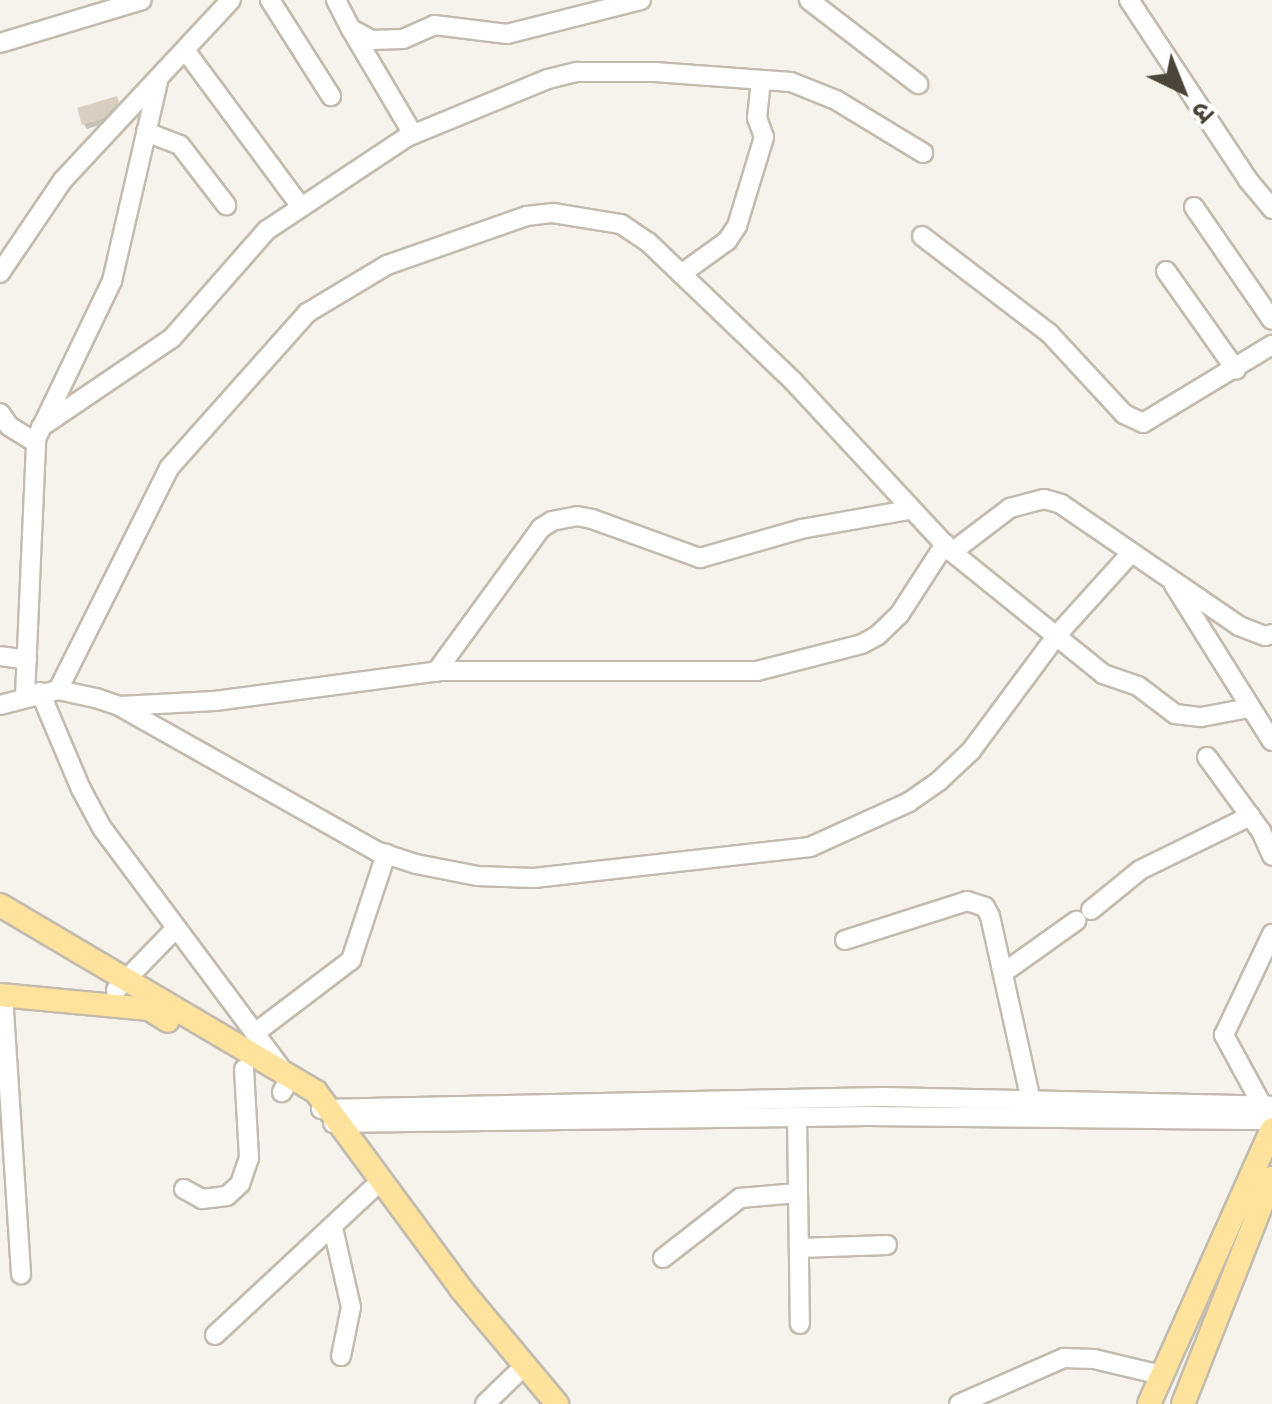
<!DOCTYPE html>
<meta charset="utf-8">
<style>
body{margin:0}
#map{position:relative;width:1272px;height:1404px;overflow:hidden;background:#f6f3ec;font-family:Raleway,"Noto Sans Devanagari",sans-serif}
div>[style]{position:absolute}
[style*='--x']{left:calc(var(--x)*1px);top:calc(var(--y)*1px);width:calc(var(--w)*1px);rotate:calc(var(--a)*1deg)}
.shadow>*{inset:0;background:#0003}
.building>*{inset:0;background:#d8cfc1}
.roads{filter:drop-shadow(2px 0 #c2bbae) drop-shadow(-2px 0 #c2bbae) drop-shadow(0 2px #c2bbae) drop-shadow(0 -2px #c2bbae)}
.minor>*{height:18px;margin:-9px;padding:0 9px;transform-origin:9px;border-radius:9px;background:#fff}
.major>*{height:22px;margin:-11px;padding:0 11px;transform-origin:11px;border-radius:11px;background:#ffe39c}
span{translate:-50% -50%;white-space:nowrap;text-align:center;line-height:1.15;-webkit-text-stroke:8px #fff;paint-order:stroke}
.north{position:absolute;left:1132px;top:40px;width:100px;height:100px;-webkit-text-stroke:8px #fff;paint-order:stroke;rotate:137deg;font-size:28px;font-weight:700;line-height:40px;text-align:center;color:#4b4439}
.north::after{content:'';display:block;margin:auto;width:35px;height:45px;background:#4b4439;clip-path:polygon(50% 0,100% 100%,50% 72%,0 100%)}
</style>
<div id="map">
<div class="shadow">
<i style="clip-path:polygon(116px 99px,120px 108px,106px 123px,87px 129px,84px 124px)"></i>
</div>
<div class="building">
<i style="clip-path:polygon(117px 96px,119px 102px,103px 119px,82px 125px,77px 108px)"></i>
</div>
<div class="roads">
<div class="minor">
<i style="--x:270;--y:0;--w:114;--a:57.6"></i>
<i style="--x:336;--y:0;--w:33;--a:63"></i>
<i style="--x:351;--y:29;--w:24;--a:28"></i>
<i style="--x:372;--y:40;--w:31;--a:-2"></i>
<i style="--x:403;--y:39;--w:34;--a:-24"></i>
<i style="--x:434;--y:25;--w:74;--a:7"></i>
<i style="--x:507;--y:34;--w:138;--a:-14.2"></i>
<i style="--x:809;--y:0;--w:138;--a:37.6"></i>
<i style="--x:1129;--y:0;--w:216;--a:56.5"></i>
<i style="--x:1248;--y:180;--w:38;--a:50"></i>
<i style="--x:352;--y:31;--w:120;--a:59.4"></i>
<i style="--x:0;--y:43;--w:148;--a:-16.8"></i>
<i style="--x:185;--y:50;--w:195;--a:53.5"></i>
<i style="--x:146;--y:132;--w:36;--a:21"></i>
<i style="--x:180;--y:145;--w:76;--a:52.5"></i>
<i style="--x:1194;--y:207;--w:137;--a:55.4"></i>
<i style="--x:922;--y:236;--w:160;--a:37.4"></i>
<i style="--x:1049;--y:333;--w:110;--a:47.2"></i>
<i style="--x:1124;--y:414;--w:21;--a:25"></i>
<i style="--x:1143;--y:423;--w:151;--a:-31.2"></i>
<i style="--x:1166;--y:271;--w:121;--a:54.7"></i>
<i style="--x:0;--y:273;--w:112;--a:-55.9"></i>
<i style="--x:63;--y:180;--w:246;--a:-47"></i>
<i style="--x:681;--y:274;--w:57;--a:-35.7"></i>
<i style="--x:727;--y:241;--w:18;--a:-56"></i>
<i style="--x:737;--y:226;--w:93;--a:-73.1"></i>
<i style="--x:764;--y:137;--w:20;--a:-110"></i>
<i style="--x:757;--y:118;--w:38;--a:-84"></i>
<i style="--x:0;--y:413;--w:16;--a:55"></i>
<i style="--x:9;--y:426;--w:32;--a:32"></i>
<i style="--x:41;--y:427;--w:158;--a:-34.2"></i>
<i style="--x:172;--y:338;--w:144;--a:-48.7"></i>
<i style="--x:267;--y:230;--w:168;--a:-33.6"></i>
<i style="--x:407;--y:137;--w:152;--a:-22.4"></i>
<i style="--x:548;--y:79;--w:30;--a:-14"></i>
<i style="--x:577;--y:72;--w:78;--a:0"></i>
<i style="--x:655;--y:72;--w:136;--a:4.2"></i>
<i style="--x:791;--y:82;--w:48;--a:21.8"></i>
<i style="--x:836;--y:100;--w:102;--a:31.3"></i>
<i style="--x:952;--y:552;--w:73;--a:-37.2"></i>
<i style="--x:1010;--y:508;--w:35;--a:-15"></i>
<i style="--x:1044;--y:499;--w:18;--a:16"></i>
<i style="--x:1061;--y:504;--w:216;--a:34.4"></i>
<i style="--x:1239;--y:626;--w:28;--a:21"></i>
<i style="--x:1265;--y:636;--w:7;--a:-16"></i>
<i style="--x:1174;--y:585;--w:184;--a:57.9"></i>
<i style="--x:0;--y:656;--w:27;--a:8"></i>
<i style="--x:436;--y:672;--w:178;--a:-53.9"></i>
<i style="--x:541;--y:528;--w:13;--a:-32"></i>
<i style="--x:552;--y:521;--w:25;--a:-11"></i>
<i style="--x:577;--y:516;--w:15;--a:11"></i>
<i style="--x:592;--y:519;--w:115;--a:19.9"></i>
<i style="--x:700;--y:558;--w:105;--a:-16"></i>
<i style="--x:801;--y:529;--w:110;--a:-10"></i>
<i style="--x:58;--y:690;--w:248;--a:-63.4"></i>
<i style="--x:169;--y:468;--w:208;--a:-48.3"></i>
<i style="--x:307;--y:313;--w:93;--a:-31"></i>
<i style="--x:387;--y:265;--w:148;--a:-19.3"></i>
<i style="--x:527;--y:216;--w:26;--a:-7"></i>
<i style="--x:553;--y:213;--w:69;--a:9.2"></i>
<i style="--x:621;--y:224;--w:32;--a:34"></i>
<i style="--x:648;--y:242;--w:201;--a:43.8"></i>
<i style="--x:793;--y:381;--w:233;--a:47.1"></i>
<i style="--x:952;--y:552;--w:194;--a:38.9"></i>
<i style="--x:1103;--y:674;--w:37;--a:19"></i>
<i style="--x:1138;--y:686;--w:46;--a:37.1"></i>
<i style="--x:1175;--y:714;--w:26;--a:7"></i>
<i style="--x:1201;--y:717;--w:49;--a:-10.6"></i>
<i style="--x:40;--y:692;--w:105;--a:67.1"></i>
<i style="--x:81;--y:789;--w:44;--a:61.7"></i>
<i style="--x:102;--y:828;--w:313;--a:53.3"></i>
<i style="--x:289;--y:1079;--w:15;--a:118"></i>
<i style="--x:25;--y:696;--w:257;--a:-87.5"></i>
<i style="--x:36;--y:439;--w:175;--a:-64.3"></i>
<i style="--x:112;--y:281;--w:209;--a:-77"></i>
<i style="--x:0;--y:705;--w:60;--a:-14.5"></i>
<i style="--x:58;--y:690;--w:39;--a:12"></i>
<i style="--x:96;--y:698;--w:24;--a:19"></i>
<i style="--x:119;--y:706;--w:295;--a:29.4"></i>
<i style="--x:376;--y:851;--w:42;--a:18"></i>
<i style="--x:416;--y:864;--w:62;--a:11.1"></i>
<i style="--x:477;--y:876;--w:57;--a:2"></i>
<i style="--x:534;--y:878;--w:278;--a:-6.4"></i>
<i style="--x:810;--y:847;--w:109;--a:-24.4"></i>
<i style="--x:909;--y:802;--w:37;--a:-35"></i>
<i style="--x:939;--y:781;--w:44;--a:-43.2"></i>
<i style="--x:971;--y:751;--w:144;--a:-53.4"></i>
<i style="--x:1057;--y:635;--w:110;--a:-47.9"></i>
<i style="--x:120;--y:706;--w:95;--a:-3"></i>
<i style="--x:215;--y:701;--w:227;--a:-7.6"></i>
<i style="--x:440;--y:671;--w:317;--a:0"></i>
<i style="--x:757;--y:671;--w:108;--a:-14.4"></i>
<i style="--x:862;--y:644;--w:18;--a:-29"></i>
<i style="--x:878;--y:635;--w:29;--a:-44"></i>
<i style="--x:899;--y:615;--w:85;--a:-57.1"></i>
<i style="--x:1207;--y:757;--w:92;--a:53.9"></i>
<i style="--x:1261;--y:831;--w:27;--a:66"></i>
<i style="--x:1091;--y:910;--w:63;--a:-39.2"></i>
<i style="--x:1140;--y:870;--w:123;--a:-26.1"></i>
<i style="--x:845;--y:940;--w:128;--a:-17.7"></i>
<i style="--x:967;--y:901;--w:19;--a:18"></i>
<i style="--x:985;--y:907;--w:10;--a:61"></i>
<i style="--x:990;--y:916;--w:189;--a:77.5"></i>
<i style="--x:1003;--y:973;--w:90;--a:-35.5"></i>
<i style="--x:116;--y:990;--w:86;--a:-45.9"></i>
<i style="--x:3;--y:995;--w:280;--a:86.3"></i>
<i style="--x:255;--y:1033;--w:121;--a:-37.2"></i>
<i style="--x:351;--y:960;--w:112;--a:-71.7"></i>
<i style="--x:1262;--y:1105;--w:80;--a:-118.5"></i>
<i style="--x:1224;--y:1035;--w:112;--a:-64.6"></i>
<i style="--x:321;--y:1109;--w:562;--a:-1.22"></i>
<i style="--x:883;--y:1097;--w:389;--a:1.3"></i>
<i style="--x:797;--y:1118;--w:206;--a:89.2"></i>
<i style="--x:333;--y:1123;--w:535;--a:-0.75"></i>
<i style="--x:868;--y:1116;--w:404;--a:0.6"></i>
<i style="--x:184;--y:1189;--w:21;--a:29"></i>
<i style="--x:202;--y:1199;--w:25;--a:-7"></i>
<i style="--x:227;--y:1196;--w:18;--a:-43"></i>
<i style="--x:240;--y:1184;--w:28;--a:-71"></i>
<i style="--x:249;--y:1158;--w:89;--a:-93.2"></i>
<i style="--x:333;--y:1228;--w:81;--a:77.2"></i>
<i style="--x:351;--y:1307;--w:50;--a:101.5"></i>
<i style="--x:799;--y:1248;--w:88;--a:-2"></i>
<i style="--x:663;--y:1258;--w:98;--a:-37.9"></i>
<i style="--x:740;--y:1198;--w:58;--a:-4.9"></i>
<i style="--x:215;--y:1335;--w:216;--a:-42.9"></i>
<i style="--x:485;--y:1404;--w:43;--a:-44.1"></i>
<i style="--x:959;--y:1404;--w:115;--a:-23.7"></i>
<i style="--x:1064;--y:1358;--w:30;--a:2"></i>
<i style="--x:1094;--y:1359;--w:69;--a:13.4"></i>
</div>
<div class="major">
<i style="--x:0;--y:905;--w:367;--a:30.6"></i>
<i style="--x:316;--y:1092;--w:245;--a:53.6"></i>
<i style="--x:461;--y:1289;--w:150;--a:50.1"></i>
<i style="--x:0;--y:995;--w:150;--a:5.4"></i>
<i style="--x:149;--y:1009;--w:22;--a:32"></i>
<i style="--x:1149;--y:1404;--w:301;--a:-65.9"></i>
<i style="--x:1183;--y:1404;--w:243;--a:-68.5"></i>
</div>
</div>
<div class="north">उ</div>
</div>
